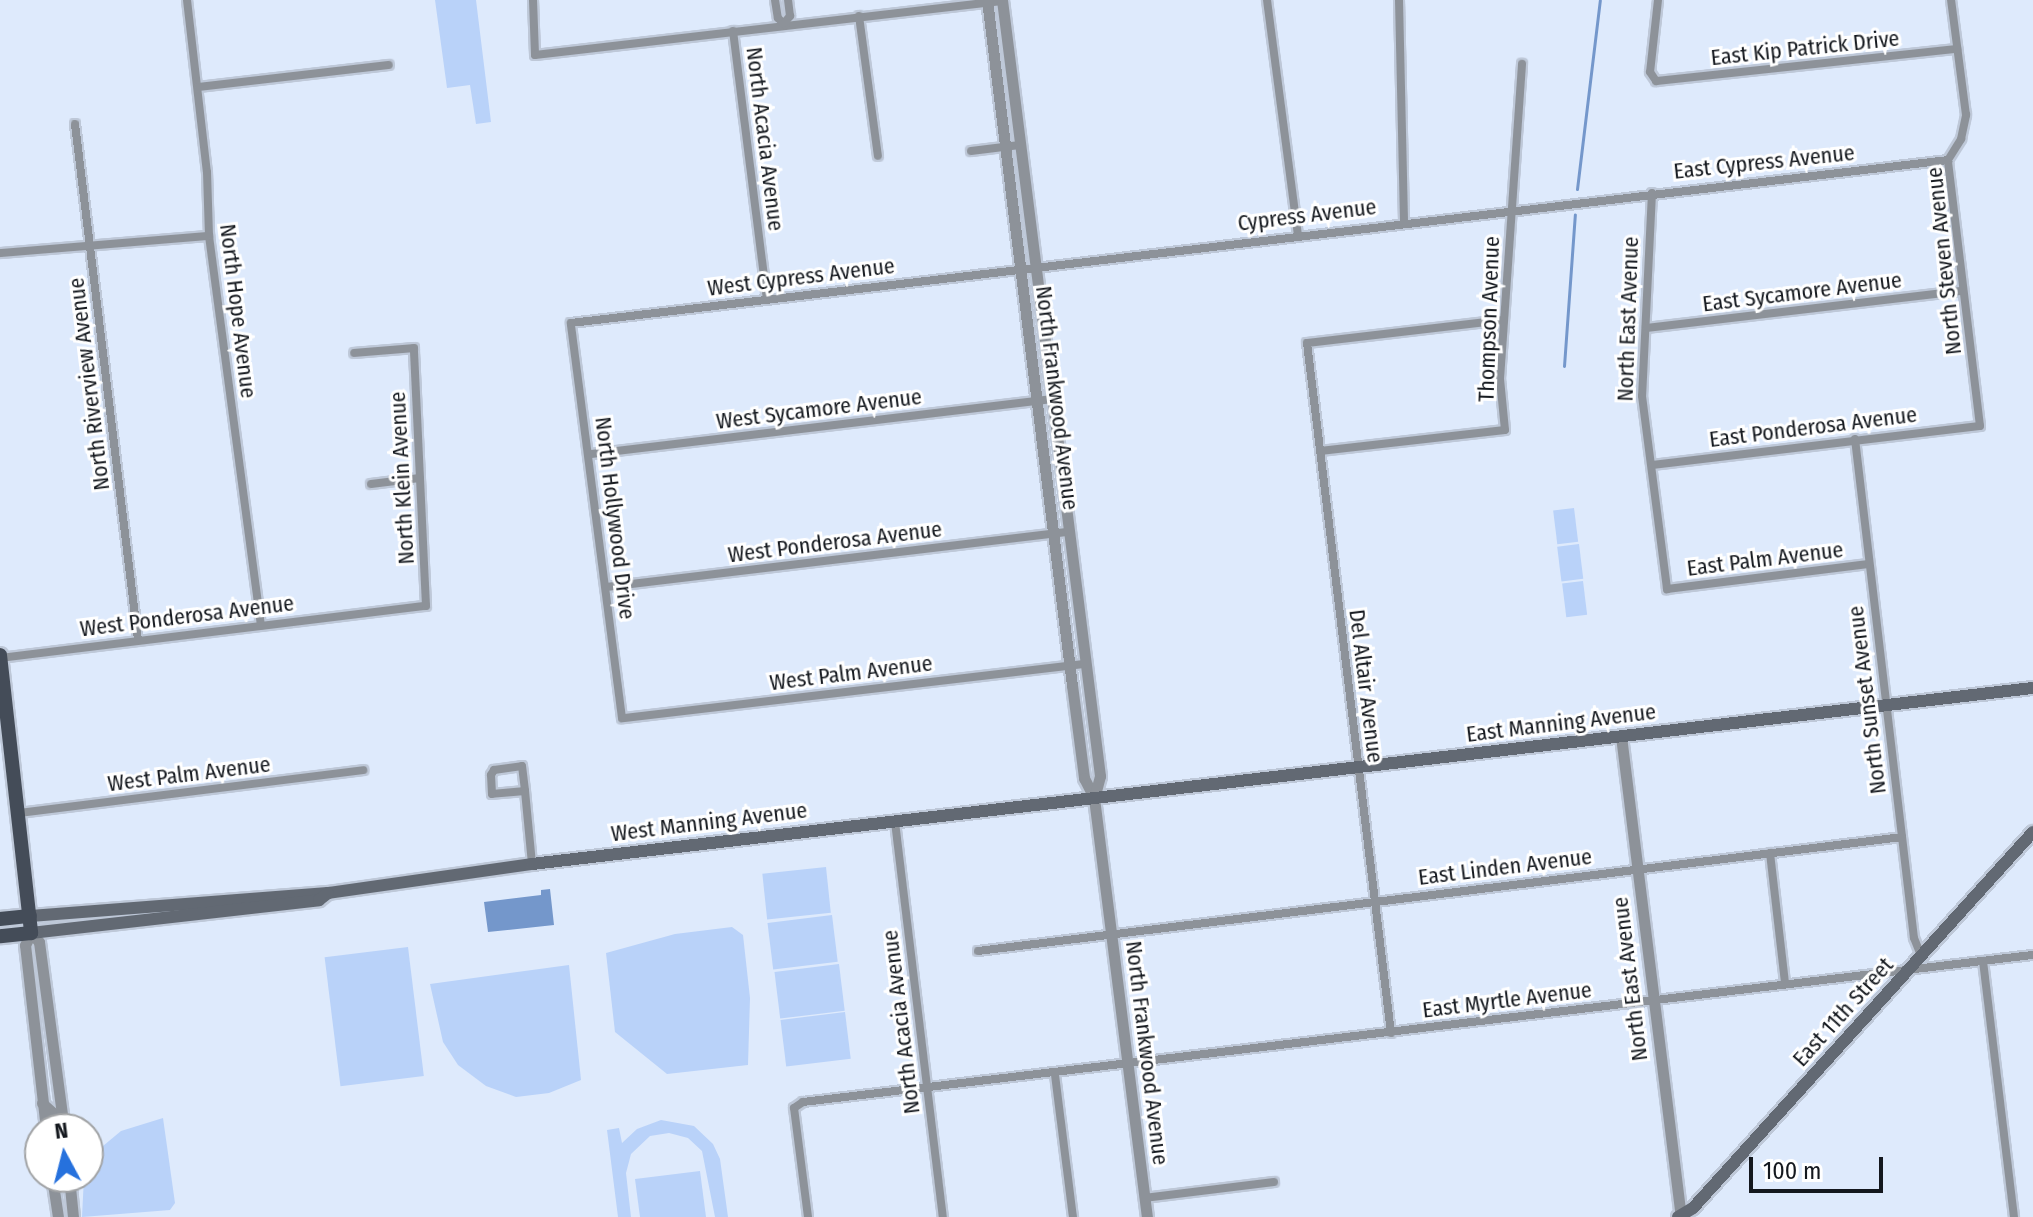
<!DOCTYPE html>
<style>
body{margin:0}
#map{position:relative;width:2033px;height:1217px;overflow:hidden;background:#deeafc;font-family:"Fira Sans Condensed",sans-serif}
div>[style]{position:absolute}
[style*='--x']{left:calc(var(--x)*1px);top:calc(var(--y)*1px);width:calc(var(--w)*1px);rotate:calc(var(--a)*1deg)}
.green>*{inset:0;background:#b9d2f9;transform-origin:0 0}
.water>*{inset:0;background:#7497cb}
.stream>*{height:3px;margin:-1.5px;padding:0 1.5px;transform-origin:1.5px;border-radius:1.5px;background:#7497cb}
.roads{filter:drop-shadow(2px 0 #bec8d8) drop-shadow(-2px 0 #bec8d8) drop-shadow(0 2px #bec8d8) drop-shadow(0 -2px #bec8d8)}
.minor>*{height:8px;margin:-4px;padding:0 4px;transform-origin:4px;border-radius:4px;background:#8d9299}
.tertiary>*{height:11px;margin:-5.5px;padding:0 5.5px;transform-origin:5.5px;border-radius:5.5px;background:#8d9299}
.secondary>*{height:12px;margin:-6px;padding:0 6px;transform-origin:6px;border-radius:6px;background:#626973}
.primary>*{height:14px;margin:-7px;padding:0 7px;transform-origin:7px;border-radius:7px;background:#444c58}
span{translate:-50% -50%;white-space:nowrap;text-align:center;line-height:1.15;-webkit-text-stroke:6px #fff;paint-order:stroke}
.street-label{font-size:22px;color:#14181e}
.north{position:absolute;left:24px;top:1113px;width:80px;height:80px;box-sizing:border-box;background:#fff;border:2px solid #a1a3a5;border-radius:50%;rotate:353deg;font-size:22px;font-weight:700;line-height:32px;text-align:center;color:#14181e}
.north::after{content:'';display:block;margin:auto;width:28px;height:36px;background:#2671dd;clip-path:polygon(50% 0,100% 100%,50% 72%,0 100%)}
.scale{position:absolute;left:1749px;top:1157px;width:134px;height:36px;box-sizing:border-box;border:4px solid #14181e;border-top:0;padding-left:10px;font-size:24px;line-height:28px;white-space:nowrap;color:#14181e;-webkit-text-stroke:6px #fff;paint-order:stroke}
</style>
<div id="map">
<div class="green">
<i style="clip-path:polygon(435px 0,476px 0,491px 122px,476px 124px,470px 85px,447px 88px)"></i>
<i style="left:1574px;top:508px;width:34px;height:21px;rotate:83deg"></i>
<i style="left:1579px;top:544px;width:35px;height:22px;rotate:83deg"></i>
<i style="left:1583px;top:581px;width:34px;height:21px;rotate:83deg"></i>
<i style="left:826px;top:867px;width:46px;height:64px;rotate:84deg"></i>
<i style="left:832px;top:915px;width:47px;height:65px;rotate:83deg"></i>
<i style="clip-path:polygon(732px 927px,743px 935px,750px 998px,748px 1065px,667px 1074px,615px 1032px,606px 953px,675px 934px)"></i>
<i style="left:408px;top:947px;width:130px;height:84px;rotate:83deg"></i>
<i style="left:839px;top:964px;width:47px;height:65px;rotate:83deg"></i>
<i style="clip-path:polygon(569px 965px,581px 1080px,549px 1093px,516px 1097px,486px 1086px,458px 1065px,443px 1042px,430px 984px)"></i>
<i style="left:845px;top:1012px;width:47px;height:65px;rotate:83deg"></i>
<i style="clip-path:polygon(163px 1118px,175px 1203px,170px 1210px,82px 1217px,84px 1177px,97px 1151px,121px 1131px)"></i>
<i style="clip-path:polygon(661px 1120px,694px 1126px,713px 1144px,720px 1159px,728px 1217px,715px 1217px,702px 1151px,688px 1138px,669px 1133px,650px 1136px,631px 1154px,626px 1173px,631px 1217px,618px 1217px,607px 1130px,619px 1128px,622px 1143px,637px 1129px)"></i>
<i style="clip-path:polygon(700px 1171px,706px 1217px,640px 1217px,635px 1179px)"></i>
</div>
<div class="water">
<i style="clip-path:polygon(550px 889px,554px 925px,488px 932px,484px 902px,541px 895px,541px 890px)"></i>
</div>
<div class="stream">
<i style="--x:1577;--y:189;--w:190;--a:-83.1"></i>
<i style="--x:1564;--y:366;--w:152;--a:-85.9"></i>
</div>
<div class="roads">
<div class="minor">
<i style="--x:187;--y:0;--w:173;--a:83.4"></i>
<i style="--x:207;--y:172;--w:64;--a:88.2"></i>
<i style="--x:209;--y:236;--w:393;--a:82.4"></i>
<i style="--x:533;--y:0;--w:55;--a:87.9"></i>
<i style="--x:535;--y:55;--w:470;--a:-6.6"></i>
<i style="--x:775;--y:0;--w:18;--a:81"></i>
<i style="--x:778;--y:18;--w:10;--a:45"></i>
<i style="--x:1267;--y:0;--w:236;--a:82.5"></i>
<i style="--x:1399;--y:0;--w:221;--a:88.7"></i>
<i style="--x:1658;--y:0;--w:72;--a:96.3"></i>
<i style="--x:1650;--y:72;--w:11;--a:56"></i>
<i style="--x:1656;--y:81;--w:303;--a:-6.1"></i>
<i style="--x:859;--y:16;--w:141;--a:82.3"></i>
<i style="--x:785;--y:22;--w:8;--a:-50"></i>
<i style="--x:790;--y:16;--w:16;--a:-97"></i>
<i style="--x:733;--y:31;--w:270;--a:82.8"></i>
<i style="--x:198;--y:87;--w:192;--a:-6.6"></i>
<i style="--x:75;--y:124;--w:520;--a:83.04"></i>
<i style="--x:971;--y:151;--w:49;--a:-7"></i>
<i style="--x:1652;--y:193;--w:203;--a:92.8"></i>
<i style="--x:1642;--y:396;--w:195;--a:82.6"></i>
<i style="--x:1667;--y:589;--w:203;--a:-7.1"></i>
<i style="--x:0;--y:253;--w:210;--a:-4.7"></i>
<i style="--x:1646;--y:328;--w:319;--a:-6.7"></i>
<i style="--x:1855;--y:439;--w:502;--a:83.26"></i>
<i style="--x:1914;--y:938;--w:18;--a:68"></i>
<i style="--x:1320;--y:451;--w:186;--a:-6.5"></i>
<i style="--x:1505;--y:430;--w:51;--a:-95.6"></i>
<i style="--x:1500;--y:379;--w:316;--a:-86"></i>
<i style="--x:591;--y:454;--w:463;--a:-6.8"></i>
<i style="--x:1652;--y:465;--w:330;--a:-6.8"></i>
<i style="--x:1980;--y:426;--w:268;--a:-96.9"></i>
<i style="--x:1948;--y:160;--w:25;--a:-58"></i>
<i style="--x:1961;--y:139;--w:25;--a:-78"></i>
<i style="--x:1966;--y:115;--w:116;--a:-97.4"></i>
<i style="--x:371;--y:484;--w:49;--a:-7"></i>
<i style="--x:606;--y:587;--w:464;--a:-6.8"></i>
<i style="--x:0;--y:658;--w:429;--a:-7"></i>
<i style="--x:426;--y:606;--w:258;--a:-92.7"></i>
<i style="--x:414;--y:348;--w:60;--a:175.2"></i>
<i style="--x:1084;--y:664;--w:465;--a:173.3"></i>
<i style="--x:622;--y:718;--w:398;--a:-97.4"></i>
<i style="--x:571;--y:323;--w:1387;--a:-6.75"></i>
<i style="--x:525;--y:791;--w:33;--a:175"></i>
<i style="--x:492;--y:794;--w:19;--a:-93"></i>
<i style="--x:491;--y:775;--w:6;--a:-59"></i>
<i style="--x:494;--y:770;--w:28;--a:-8"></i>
<i style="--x:522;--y:766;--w:25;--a:83"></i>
<i style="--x:525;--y:791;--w:73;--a:84.5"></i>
<i style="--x:19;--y:813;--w:347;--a:-7.1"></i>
<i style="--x:895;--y:822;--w:398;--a:83.1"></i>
<i style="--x:1770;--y:853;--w:131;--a:83.4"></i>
<i style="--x:978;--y:951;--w:931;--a:-7.03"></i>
<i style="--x:1983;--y:961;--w:258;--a:83.1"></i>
<i style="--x:1391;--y:1033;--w:695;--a:-96.94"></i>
<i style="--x:1307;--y:343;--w:198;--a:-6.7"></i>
<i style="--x:1055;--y:1075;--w:143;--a:82.8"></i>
<i style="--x:1144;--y:1198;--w:131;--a:-7"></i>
<i style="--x:808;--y:1217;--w:110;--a:-97.3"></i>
<i style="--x:794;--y:1108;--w:11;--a:-34"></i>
<i style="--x:803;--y:1102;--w:1239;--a:-6.82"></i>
</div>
<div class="tertiary">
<i style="--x:987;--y:0;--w:690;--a:82.93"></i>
<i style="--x:1072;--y:685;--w:94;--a:82.6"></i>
<i style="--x:1084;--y:778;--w:22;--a:63"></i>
<i style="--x:1094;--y:798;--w:422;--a:82.8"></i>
<i style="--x:1002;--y:0;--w:782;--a:82.8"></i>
<i style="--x:1100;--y:776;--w:23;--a:105"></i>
<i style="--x:1621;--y:736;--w:485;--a:82.9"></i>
<i style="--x:42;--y:1103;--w:15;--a:42"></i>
<i style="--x:53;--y:1113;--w:16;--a:79"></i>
<i style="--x:46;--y:1129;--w:185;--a:-96.5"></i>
<i style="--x:25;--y:945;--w:13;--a:-63"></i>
<i style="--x:31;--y:933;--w:12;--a:48"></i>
<i style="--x:39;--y:942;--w:189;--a:82.4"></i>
<i style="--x:52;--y:1177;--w:40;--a:81.5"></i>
<i style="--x:69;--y:1177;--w:40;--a:84.3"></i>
</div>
<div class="secondary">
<i style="--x:30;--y:916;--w:299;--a:-4.4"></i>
<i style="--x:328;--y:893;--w:206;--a:-8.1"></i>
<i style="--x:532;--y:864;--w:1511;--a:-6.69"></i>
<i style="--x:31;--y:933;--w:290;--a:-6.5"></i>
<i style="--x:319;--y:900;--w:11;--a:-38"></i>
<i style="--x:1678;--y:1217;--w:17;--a:-31"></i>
<i style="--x:1693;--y:1208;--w:507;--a:-47.88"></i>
</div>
<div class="primary">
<i style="--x:0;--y:655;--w:280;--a:83.6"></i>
<i style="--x:31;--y:933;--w:31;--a:174"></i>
<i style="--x:0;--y:919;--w:30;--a:-6"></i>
</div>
</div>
<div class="street-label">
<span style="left:1805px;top:48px;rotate:-6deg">East Kip Patrick Drive</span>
<span style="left:765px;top:139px;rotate:83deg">North Acacia Avenue</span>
<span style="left:1764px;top:162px;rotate:-6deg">East Cypress Avenue</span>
<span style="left:1307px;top:215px;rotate:-7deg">Cypress Avenue</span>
<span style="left:1944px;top:261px;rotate:-96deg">North Steven Avenue</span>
<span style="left:801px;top:277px;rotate:-7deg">West Cypress Avenue</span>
<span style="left:1802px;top:292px;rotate:-7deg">East Sycamore Avenue</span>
<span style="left:238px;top:311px;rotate:83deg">North Hope Avenue</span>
<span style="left:1489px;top:319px;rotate:-88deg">Thompson Avenue</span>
<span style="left:1628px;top:319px;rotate:-88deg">North East Avenue</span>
<span style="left:89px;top:384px;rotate:-97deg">North Riverview Avenue</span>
<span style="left:1057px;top:398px;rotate:83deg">North Frankwood Avenue</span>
<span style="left:819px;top:409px;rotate:-7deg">West Sycamore Avenue</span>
<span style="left:1813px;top:427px;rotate:-7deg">East Ponderosa Avenue</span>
<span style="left:402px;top:478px;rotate:-93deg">North Klein Avenue</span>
<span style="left:615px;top:518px;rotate:83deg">North Hollywood Drive</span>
<span style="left:835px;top:542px;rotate:-7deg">West Ponderosa Avenue</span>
<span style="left:1765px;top:559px;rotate:-7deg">East Palm Avenue</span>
<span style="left:187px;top:616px;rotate:-7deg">West Ponderosa Avenue</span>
<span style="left:851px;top:673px;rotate:-7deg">West Palm Avenue</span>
<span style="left:1366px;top:686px;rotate:83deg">Del Altair Avenue</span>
<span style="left:1867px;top:700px;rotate:-97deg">North Sunset Avenue</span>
<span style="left:1561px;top:723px;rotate:-7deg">East Manning Avenue</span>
<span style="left:189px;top:774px;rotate:-7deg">West Palm Avenue</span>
<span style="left:709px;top:822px;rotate:-7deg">West Manning Avenue</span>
<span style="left:1505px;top:867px;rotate:-7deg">East Linden Avenue</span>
<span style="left:1630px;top:979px;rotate:-97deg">North East Avenue</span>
<span style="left:1507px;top:1000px;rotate:-7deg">East Myrtle Avenue</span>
<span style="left:1843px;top:1012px;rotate:-48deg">East 11th Street</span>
<span style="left:901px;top:1022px;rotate:-97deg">North Acacia Avenue</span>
<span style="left:1147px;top:1053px;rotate:83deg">North Frankwood Avenue</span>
</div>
<div class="north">N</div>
<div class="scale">100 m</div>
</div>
